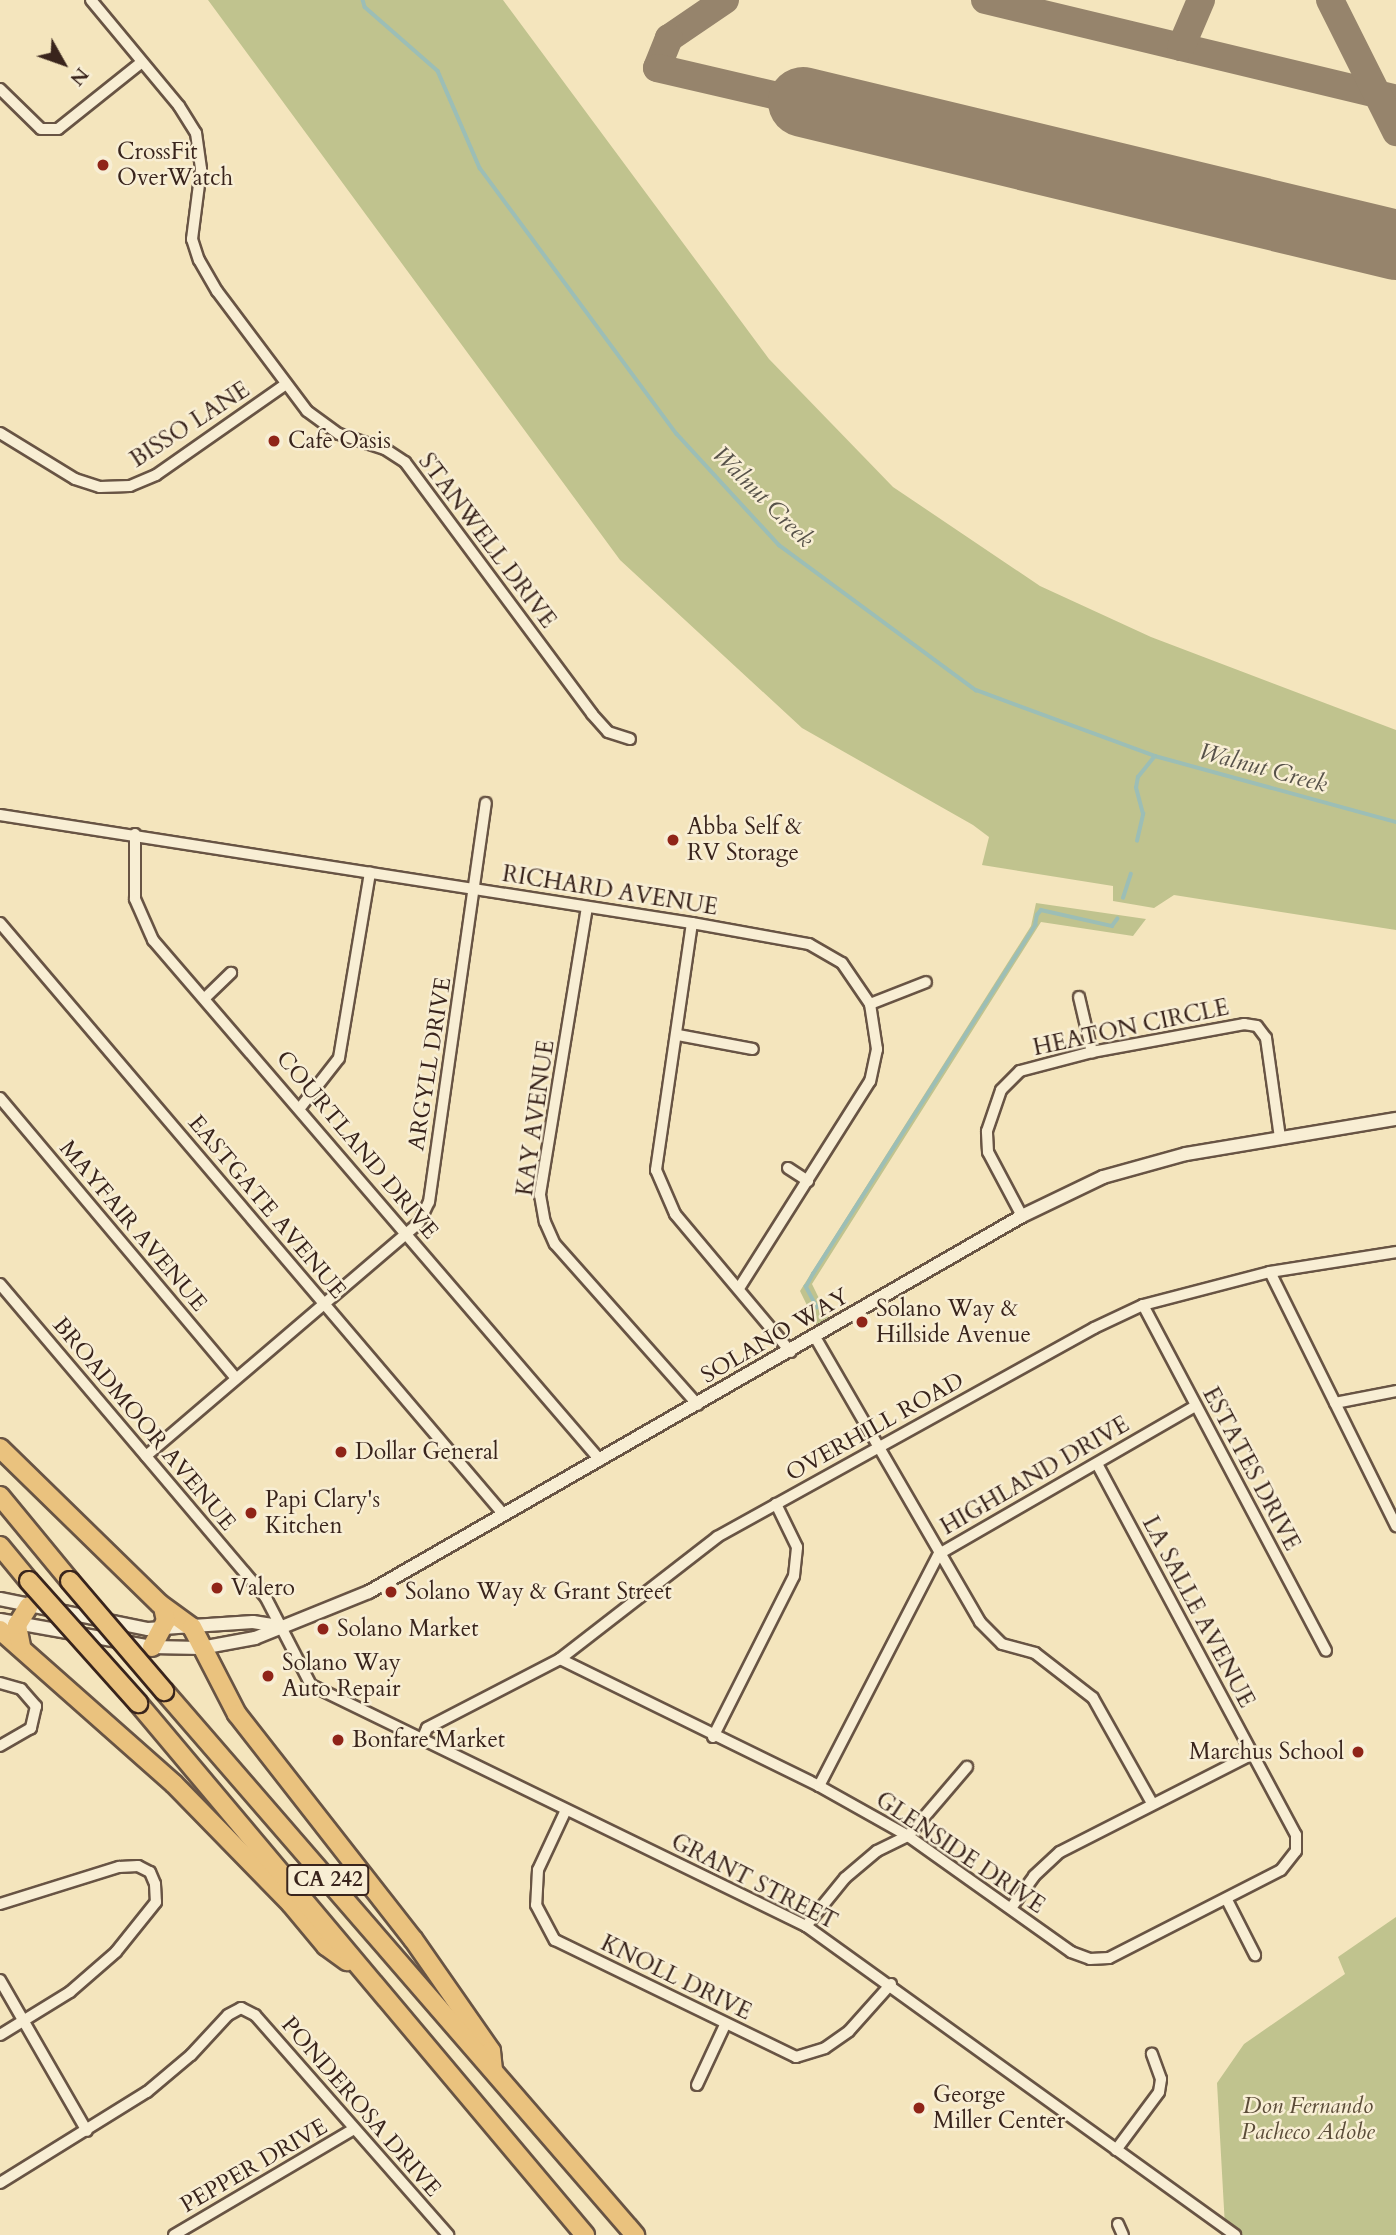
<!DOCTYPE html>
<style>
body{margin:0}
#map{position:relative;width:1396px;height:2235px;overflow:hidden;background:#f4e5bd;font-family:Cardo,serif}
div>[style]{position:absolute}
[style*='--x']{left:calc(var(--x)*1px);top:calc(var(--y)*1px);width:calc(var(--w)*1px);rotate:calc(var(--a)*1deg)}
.green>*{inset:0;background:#c0c38e}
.stream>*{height:3.5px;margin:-1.75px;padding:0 1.75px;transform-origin:1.75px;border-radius:1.75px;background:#9cbeb6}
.taxiway>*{height:28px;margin:-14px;padding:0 14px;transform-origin:14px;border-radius:14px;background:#96846c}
.runway>*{height:70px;margin:-35px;padding:0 35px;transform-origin:35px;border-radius:35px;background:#96846c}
.roads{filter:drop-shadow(2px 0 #685444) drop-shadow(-2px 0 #685444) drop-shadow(0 2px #685444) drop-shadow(0 -2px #685444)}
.minor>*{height:10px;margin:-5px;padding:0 5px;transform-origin:5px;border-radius:5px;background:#f8eed4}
.tertiary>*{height:12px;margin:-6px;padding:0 6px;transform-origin:6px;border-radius:6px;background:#f8eed4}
.motorway>*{height:18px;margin:-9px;padding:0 9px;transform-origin:9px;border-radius:9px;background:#eac27e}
.bridges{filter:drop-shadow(2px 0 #39241c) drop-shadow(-2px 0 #39241c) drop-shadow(0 2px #39241c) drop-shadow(0 -2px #39241c)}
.motorway-bridge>*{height:18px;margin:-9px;padding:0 9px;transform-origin:9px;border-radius:9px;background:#eac27e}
.dots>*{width:19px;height:19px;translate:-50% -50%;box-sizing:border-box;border:4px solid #f8eed4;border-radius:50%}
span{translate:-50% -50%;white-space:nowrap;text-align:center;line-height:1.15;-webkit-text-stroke:5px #f8eed4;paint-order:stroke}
.shield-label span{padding:2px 5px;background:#f8eed4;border:2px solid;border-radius:5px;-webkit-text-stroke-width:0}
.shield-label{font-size:21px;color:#39241c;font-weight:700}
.poi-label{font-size:23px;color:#39241c}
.left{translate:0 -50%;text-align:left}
.right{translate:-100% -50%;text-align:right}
.street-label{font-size:23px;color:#39241c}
.park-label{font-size:23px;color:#5b4c38;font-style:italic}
.water-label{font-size:24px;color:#57524a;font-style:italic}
.north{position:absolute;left:28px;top:28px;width:70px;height:70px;-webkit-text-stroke:5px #f8eed4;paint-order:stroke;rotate:130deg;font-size:19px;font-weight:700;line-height:28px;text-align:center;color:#39241c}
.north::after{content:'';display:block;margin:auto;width:24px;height:32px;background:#39241c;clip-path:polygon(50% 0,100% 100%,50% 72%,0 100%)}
</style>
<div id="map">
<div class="green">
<i style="clip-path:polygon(208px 0,503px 0,769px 359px,893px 487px,1040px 586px,1151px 637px,1396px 730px,1396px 930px,1174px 895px,1154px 908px,1113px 901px,1113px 886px,982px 865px,989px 837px,973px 825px,802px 728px,620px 560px)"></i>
<i style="clip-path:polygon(1036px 903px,1146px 919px,1133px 936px,1041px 922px,812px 1284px,833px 1327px,821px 1334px,800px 1291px,1031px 926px)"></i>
<i style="clip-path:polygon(1396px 1917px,1396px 2235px,1235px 2235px,1225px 2227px,1217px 2083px,1244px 2044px,1345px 1974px,1338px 1957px)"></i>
</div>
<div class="stream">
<i style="--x:363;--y:0;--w:7;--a:74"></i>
<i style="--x:365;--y:7;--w:97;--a:41.2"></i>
<i style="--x:438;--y:71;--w:106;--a:66.6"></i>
<i style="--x:480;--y:168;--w:331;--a:53.5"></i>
<i style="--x:677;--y:434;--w:151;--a:47.4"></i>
<i style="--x:779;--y:545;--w:245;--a:36.4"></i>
<i style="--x:976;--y:690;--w:191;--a:20.2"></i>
<i style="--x:1155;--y:756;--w:250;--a:15.3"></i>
<i style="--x:1137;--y:841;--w:28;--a:-77"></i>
<i style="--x:1143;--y:814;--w:27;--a:-105"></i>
<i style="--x:1136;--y:788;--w:11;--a:-80"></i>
<i style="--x:1138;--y:777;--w:26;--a:-51"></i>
<i style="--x:1123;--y:898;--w:25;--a:-72"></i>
<i style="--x:817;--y:1308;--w:24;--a:-118"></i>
<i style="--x:806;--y:1287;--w:15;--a:-62"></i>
<i style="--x:813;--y:1274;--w:414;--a:-57.5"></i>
<i style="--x:1035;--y:925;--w:10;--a:-79"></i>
<i style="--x:1037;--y:915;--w:6;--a:-51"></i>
<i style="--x:1041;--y:910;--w:73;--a:12.7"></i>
<i style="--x:1112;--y:926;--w:9;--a:-54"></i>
</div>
<div class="taxiway">
<i style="--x:725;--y:0;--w:68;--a:145.8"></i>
<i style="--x:669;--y:38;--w:32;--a:112"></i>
<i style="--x:657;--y:68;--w:150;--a:13.1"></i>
<i style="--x:985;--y:0;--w:423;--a:13.5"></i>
<i style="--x:1330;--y:0;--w:148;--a:63.4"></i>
<i style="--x:1181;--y:47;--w:51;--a:-66.9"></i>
</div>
<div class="runway">
<i style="--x:803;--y:102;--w:610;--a:13.56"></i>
</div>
<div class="roads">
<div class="minor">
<i style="--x:91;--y:0;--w:138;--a:50.3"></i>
<i style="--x:179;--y:106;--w:32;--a:58"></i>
<i style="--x:196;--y:133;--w:36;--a:82"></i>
<i style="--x:201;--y:169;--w:71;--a:97.3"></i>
<i style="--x:192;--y:239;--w:22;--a:72"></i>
<i style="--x:199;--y:260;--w:36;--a:60"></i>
<i style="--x:217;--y:291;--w:150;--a:53.1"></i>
<i style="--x:307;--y:411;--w:39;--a:36"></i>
<i style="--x:339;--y:434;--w:48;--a:18.1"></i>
<i style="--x:385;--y:449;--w:24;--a:33"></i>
<i style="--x:405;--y:462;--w:314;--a:53.4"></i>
<i style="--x:592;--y:714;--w:24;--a:48"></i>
<i style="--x:608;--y:732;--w:23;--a:18"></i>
<i style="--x:0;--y:89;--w:57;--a:44.3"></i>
<i style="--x:41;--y:129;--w:17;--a:0"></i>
<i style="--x:58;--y:129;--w:107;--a:-38.6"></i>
<i style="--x:0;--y:433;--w:88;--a:31.5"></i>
<i style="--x:75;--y:479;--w:26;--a:18"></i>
<i style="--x:100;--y:487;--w:30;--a:-2"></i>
<i style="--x:130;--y:486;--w:28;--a:-23"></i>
<i style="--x:156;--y:475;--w:159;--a:-35"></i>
<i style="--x:0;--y:815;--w:700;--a:8.87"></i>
<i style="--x:692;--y:923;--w:119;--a:10.2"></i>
<i style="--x:809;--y:944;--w:38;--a:30"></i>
<i style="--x:842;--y:963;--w:50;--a:55.7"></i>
<i style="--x:870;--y:1004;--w:46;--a:81.2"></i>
<i style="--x:877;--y:1049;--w:33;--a:102"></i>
<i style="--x:870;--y:1081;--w:244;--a:122.3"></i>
<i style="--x:135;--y:834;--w:65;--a:90"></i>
<i style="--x:135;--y:899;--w:45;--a:66.3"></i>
<i style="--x:153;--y:940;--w:686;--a:49.32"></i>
<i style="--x:587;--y:907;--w:292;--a:99.3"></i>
<i style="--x:540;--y:1195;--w:27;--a:80"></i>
<i style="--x:545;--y:1222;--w:24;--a:66"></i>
<i style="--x:555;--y:1244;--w:215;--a:48.4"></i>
<i style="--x:0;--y:923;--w:777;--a:49.59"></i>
<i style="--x:692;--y:923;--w:250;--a:98.3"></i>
<i style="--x:656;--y:1170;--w:48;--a:66.6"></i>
<i style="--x:675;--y:1214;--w:180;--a:50"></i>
<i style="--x:206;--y:997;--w:35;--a:-44"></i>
<i style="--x:1079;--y:997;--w:57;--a:76.7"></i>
<i style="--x:870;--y:1004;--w:60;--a:-21.4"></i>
<i style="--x:678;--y:1035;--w:76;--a:10.6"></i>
<i style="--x:0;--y:1098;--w:366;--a:49.9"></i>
<i style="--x:300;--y:1108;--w:63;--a:-52"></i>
<i style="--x:339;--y:1058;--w:188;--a:-80.5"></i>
<i style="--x:788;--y:1168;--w:24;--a:33"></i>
<i style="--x:1022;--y:1216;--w:72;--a:-118"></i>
<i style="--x:988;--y:1152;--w:21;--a:-93"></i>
<i style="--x:987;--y:1131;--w:43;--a:-71.1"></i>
<i style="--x:1001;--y:1090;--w:27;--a:-45"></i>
<i style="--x:1020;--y:1071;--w:74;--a:-14.8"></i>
<i style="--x:1092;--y:1052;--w:155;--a:-10.4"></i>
<i style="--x:1244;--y:1024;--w:13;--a:9"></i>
<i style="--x:1257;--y:1026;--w:15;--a:53"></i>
<i style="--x:1266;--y:1038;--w:100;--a:82"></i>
<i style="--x:1270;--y:1272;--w:284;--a:63.6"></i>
<i style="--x:0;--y:1284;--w:412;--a:49.7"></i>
<i style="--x:266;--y:1598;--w:98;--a:62.7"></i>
<i style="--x:311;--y:1685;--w:551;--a:25.96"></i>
<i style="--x:806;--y:1926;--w:529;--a:35.76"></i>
<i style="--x:1143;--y:1305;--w:391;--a:62.1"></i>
<i style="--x:815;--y:1337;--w:329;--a:59.9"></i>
<i style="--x:980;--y:1622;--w:31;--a:45"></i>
<i style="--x:1002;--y:1644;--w:34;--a:15"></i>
<i style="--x:1035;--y:1653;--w:73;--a:37.8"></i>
<i style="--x:1093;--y:1698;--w:120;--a:60.7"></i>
<i style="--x:1335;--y:1403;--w:62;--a:-11.1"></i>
<i style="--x:146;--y:1456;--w:359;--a:-40.5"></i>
<i style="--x:419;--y:1223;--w:23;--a:-65"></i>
<i style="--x:429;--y:1202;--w:403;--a:-81.9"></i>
<i style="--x:560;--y:1659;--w:288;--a:26.1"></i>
<i style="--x:819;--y:1786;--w:102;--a:29.3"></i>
<i style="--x:908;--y:1836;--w:200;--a:35.4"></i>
<i style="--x:1071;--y:1952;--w:20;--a:20"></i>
<i style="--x:1090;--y:1959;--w:19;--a:-3"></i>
<i style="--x:1109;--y:1958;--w:193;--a:-27.1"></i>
<i style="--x:1281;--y:1870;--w:24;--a:-52"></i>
<i style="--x:1296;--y:1851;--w:16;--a:-90"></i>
<i style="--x:1296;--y:1835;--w:421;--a:-118.2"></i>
<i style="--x:0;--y:1683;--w:22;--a:16"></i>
<i style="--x:21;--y:1689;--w:23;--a:49"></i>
<i style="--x:36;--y:1706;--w:23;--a:103"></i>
<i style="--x:31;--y:1728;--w:36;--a:150"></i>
<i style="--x:713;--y:1737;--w:180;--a:-63.3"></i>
<i style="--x:794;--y:1576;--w:29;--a:-84"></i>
<i style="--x:797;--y:1547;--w:48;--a:-116"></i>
<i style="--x:422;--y:1740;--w:13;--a:-67"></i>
<i style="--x:427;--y:1728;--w:150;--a:-27.4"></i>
<i style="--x:560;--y:1659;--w:199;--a:-37.8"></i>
<i style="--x:717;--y:1537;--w:431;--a:-29"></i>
<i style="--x:1094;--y:1328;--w:54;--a:-25.1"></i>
<i style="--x:1143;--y:1305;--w:131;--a:-14.6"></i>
<i style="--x:1270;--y:1272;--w:128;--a:-9"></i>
<i style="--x:819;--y:1786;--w:261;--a:-62.7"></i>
<i style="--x:939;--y:1554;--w:296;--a:-30"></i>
<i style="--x:565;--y:1812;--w:64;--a:115"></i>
<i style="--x:538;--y:1870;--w:35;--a:93"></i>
<i style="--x:536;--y:1905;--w:40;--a:62"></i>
<i style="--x:555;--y:1940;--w:268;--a:25.9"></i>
<i style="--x:796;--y:2057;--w:30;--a:-17"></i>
<i style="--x:825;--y:2048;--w:29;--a:-35"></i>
<i style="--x:849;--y:2031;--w:63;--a:-48.2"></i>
<i style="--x:1227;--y:1900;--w:62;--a:63"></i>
<i style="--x:0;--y:1904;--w:125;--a:-17.3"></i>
<i style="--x:119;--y:1867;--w:19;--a:-3"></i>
<i style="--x:138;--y:1866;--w:13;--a:27"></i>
<i style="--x:150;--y:1872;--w:13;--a:67"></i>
<i style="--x:155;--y:1884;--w:18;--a:87"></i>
<i style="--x:156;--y:1902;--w:64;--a:128.7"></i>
<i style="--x:116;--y:1952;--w:61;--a:139"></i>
<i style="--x:70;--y:1992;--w:82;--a:148.4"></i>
<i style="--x:1011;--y:1908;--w:39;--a:-54"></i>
<i style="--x:1034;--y:1876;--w:35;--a:-43"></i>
<i style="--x:1060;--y:1852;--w:216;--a:-27"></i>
<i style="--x:806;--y:1926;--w:62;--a:-50.9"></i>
<i style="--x:845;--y:1878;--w:42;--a:-40.2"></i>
<i style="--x:877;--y:1851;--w:34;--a:-26"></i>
<i style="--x:908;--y:1836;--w:91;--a:-49.5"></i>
<i style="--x:0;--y:1980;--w:174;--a:60.1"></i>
<i style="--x:697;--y:2085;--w:66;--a:-65"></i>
<i style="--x:1116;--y:2150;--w:72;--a:-53.4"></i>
<i style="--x:1159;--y:2092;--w:13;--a:-81"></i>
<i style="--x:1161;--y:2079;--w:27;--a:-110"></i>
<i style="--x:0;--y:2183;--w:173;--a:-31.8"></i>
<i style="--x:147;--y:2092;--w:57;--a:-40.1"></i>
<i style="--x:191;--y:2055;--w:54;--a:-47.2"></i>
<i style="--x:228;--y:2015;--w:15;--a:-28"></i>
<i style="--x:241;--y:2008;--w:16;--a:27"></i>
<i style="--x:255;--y:2015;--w:293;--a:48.7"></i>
<i style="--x:1118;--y:2224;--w:12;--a:66"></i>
<i style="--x:174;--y:2235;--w:209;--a:-30.5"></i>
</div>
<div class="tertiary">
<i style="--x:0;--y:1599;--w:151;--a:11.5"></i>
<i style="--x:148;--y:1629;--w:105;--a:-3.8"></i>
<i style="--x:253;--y:1622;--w:24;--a:9"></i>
<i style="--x:0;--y:1620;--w:154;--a:10.1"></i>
<i style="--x:152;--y:1647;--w:49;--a:1.2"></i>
<i style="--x:201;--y:1648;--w:55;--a:-10.5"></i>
<i style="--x:255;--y:1638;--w:123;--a:-22"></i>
<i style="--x:369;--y:1592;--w:754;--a:-29.93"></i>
<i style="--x:1022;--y:1216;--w:90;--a:-25.7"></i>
<i style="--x:1103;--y:1177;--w:86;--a:-15.5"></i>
<i style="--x:1186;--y:1154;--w:213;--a:-9.5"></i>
</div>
<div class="motorway">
<i style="--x:0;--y:1448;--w:223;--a:44.3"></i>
<i style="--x:160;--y:1604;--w:39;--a:36"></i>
<i style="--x:192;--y:1627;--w:98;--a:62.7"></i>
<i style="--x:237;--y:1714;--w:286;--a:52"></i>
<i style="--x:413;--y:1939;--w:136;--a:55.1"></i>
<i style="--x:491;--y:2051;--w:18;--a:84"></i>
<i style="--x:0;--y:1496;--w:110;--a:50.5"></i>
<i style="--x:0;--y:1546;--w:45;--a:50.4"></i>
<i style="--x:0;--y:1630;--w:232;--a:41.5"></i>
<i style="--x:174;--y:1784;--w:168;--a:45.7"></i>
<i style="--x:291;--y:1904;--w:55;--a:50.2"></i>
<i style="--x:326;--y:1946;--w:26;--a:36"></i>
<i style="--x:21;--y:1646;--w:21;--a:-101"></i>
<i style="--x:17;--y:1625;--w:22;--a:-58"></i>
<i style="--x:152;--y:1647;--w:30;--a:-62"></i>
<i style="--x:166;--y:1621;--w:14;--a:-102"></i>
<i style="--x:164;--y:1691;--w:720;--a:49.11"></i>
<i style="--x:138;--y:1703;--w:695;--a:49.96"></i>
</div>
</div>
<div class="bridges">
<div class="motorway-bridge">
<i style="--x:29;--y:1581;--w:164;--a:48.2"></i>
<i style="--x:70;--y:1581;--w:145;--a:49.5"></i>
</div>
</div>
<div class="dots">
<i style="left:103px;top:165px;background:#8f2418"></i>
<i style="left:274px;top:441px;background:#8f2418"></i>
<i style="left:673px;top:840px;background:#8f2418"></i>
<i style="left:862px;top:1322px;background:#8f2418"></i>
<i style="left:341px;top:1452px;background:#8f2418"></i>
<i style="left:251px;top:1513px;background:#8f2418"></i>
<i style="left:217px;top:1588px;background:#8f2418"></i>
<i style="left:391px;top:1592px;background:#8f2418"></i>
<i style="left:323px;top:1629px;background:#8f2418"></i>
<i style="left:268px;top:1676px;background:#8f2418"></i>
<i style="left:338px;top:1740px;background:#8f2418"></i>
<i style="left:1358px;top:1752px;background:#8f2418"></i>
<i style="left:919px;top:2108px;background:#8f2418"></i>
</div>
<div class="shield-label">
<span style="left:328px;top:1880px">CA 242</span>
</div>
<div class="poi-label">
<span class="left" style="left:117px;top:165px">CrossFit<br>OverWatch</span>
<span class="left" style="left:288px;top:441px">Cafe Oasis</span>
<span class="left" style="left:687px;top:840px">Abba Self &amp;<br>RV Storage</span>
<span class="left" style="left:876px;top:1322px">Solano Way &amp;<br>Hillside Avenue</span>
<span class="left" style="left:355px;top:1452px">Dollar General</span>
<span class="left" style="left:265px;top:1513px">Papi Clary's<br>Kitchen</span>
<span class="left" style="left:231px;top:1588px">Valero</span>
<span class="left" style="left:405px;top:1592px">Solano Way &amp; Grant Street</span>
<span class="left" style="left:337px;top:1629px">Solano Market</span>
<span class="left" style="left:282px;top:1676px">Solano Way<br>Auto Repair</span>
<span class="left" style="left:352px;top:1740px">Bonfare Market</span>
<span class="right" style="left:1344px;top:1752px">Marchus School</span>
<span class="left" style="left:933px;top:2108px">George<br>Miller Center</span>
</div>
<div class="street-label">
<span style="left:190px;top:425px;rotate:-33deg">BISSO LANE</span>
<span style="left:487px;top:541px;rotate:53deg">STANWELL DRIVE</span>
<span style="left:610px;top:891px;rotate:9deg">RICHARD AVENUE</span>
<span style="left:1131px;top:1028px;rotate:-12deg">HEATON CIRCLE</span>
<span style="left:430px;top:1064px;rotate:-81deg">ARGYLL DRIVE</span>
<span style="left:536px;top:1118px;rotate:-82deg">KAY AVENUE</span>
<span style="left:357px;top:1145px;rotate:50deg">COURTLAND DRIVE</span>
<span style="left:267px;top:1207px;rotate:50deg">EASTGATE AVENUE</span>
<span style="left:133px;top:1226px;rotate:50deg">MAYFAIR AVENUE</span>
<span style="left:775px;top:1336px;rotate:-30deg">SOLANO WAY</span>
<span style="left:144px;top:1424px;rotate:50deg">BROADMOOR AVENUE</span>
<span style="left:875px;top:1427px;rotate:-29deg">OVERHILL ROAD</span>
<span style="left:1251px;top:1469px;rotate:62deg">ESTATES DRIVE</span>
<span style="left:1035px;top:1476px;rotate:-30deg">HIGHLAND DRIVE</span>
<span style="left:1198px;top:1612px;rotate:62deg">LA SALLE AVENUE</span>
<span style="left:960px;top:1853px;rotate:34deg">GLENSIDE DRIVE</span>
<span style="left:754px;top:1882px;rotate:27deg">GRANT STREET</span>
<span style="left:676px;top:1978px;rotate:26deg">KNOLL DRIVE</span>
<span style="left:361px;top:2107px;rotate:49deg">PONDEROSA DRIVE</span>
<span style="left:254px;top:2166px;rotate:-30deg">PEPPER DRIVE</span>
</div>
<div class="park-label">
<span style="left:1308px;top:2119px">Don Fernando<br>Pacheco Adobe</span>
</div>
<div class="water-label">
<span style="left:763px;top:497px;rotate:45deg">Walnut Creek</span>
<span style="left:1263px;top:768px;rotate:15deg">Walnut Creek</span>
</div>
<div class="north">N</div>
</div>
